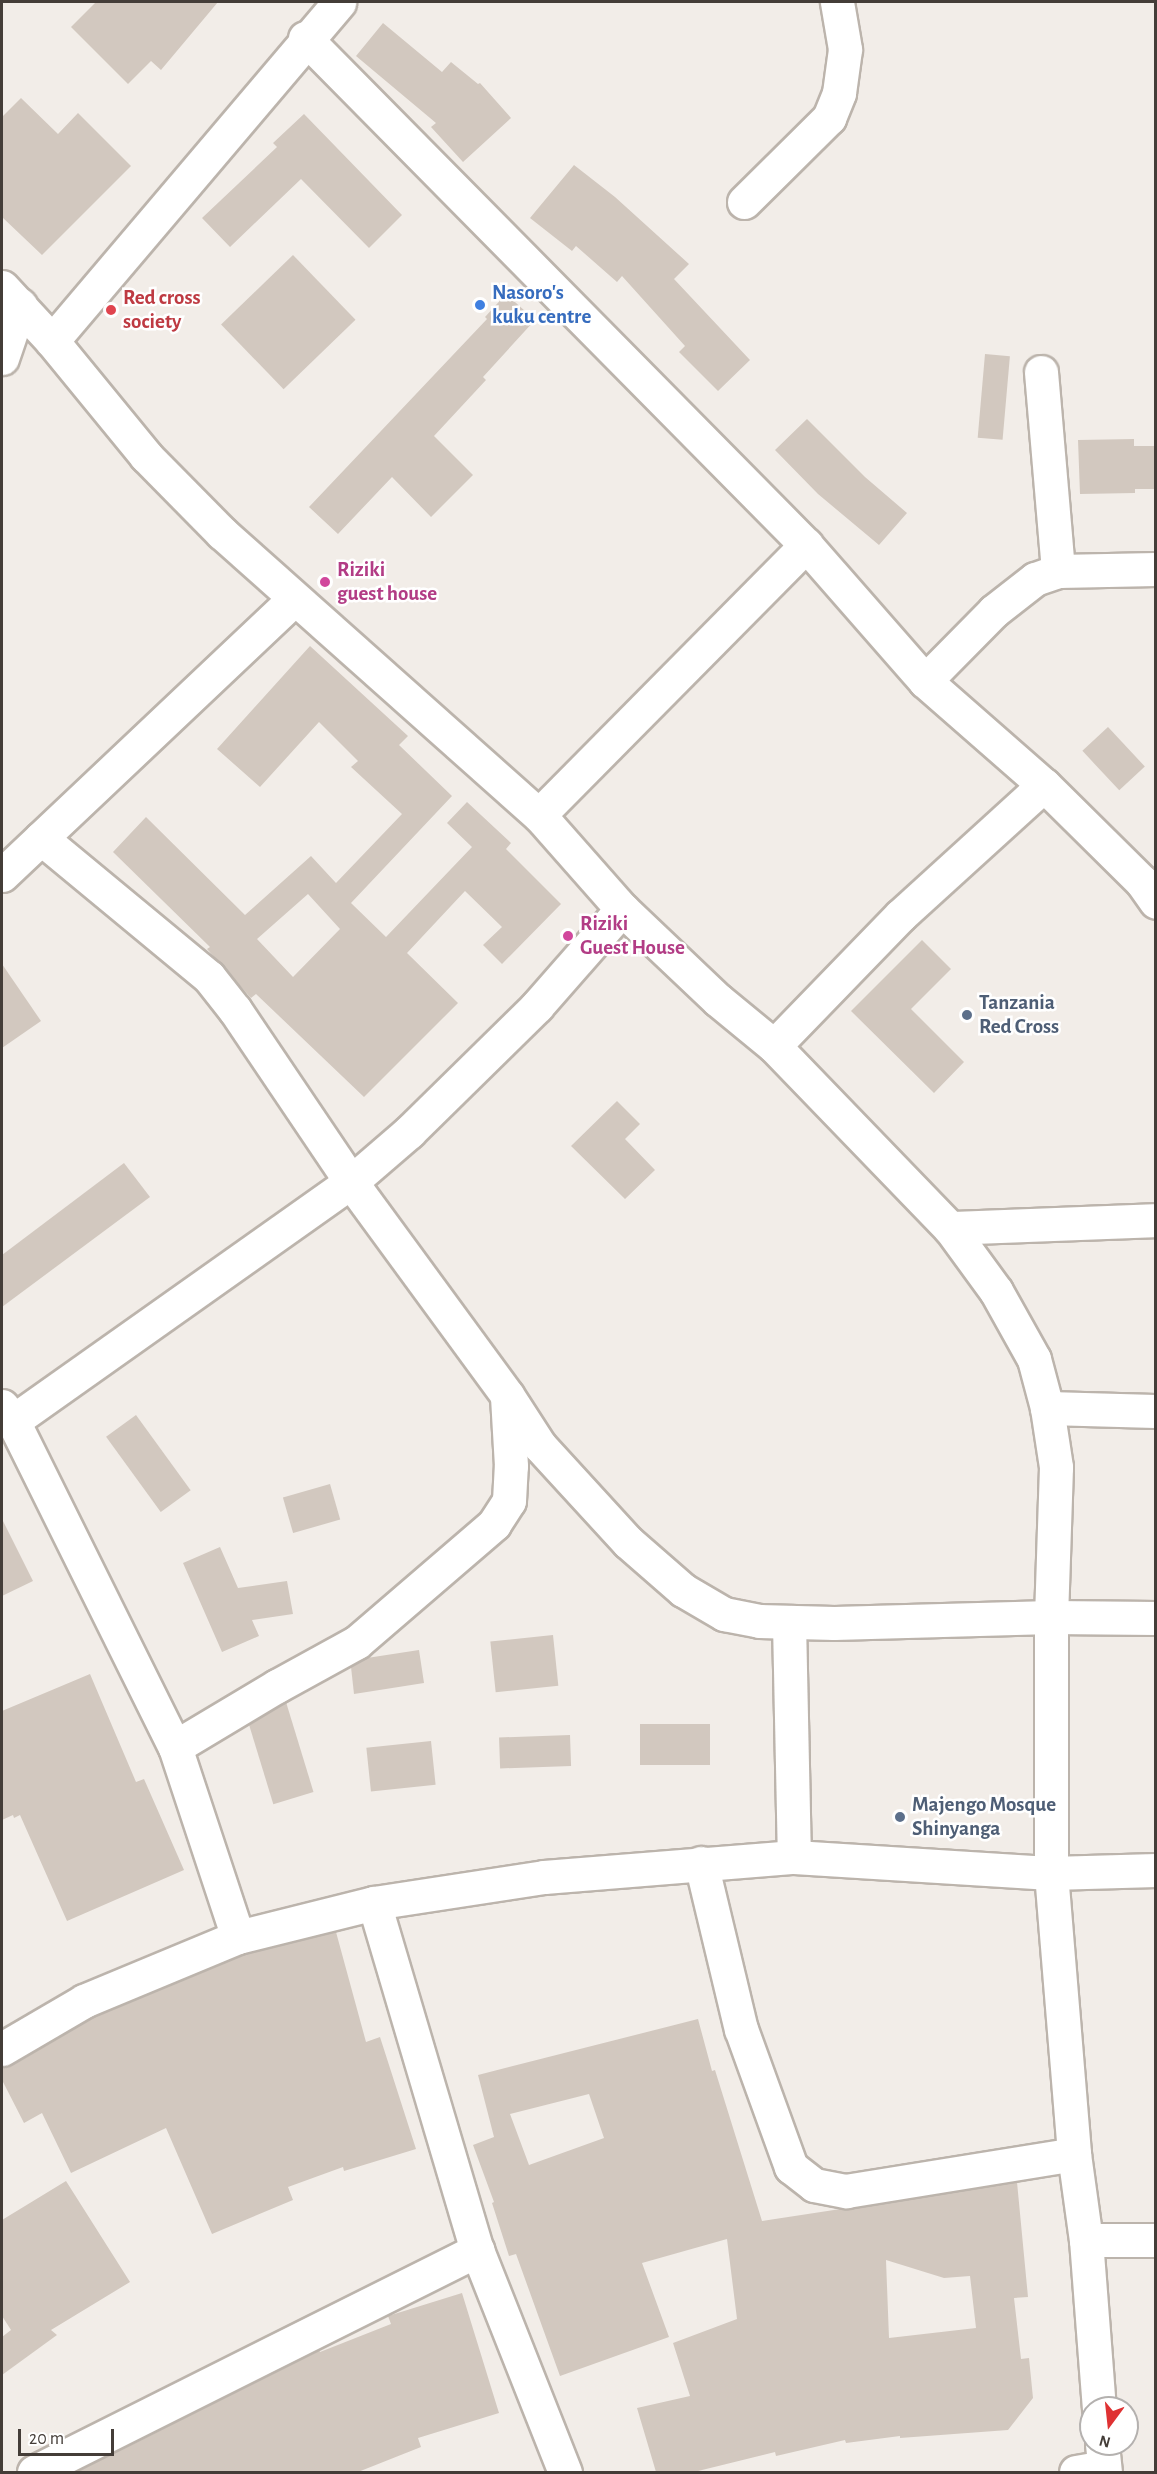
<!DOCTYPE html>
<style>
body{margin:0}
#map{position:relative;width:1157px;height:2474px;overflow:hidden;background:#f2ede8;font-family:"Alegreya Sans",sans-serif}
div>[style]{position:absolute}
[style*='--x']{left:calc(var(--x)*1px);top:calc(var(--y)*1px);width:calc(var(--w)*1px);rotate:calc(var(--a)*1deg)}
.building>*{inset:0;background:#d2c8bf;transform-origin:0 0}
.roads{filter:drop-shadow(2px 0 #bcb4ac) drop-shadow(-2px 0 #bcb4ac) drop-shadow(0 2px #bcb4ac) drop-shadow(0 -2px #bcb4ac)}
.minor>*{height:33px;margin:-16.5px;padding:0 16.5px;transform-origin:16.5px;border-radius:16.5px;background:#fff}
.dots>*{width:16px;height:16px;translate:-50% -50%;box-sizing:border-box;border:3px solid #fff;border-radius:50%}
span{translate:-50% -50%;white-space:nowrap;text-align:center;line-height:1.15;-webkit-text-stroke:5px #fff;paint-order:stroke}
.shop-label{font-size:21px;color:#366cbe;font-weight:700}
.left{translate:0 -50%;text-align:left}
.health-label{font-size:21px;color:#be3a42;font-weight:700}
.hotel-label{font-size:21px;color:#b23c85;font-weight:700}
.service-label{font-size:21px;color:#4e5e75;font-weight:700}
.frame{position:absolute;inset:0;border:3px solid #443d38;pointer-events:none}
.north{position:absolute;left:1079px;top:2396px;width:60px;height:60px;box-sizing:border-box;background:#fff;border:2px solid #b4b1af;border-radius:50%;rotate:195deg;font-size:16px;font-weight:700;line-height:24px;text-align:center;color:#443d38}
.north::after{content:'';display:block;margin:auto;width:21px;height:27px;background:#df3233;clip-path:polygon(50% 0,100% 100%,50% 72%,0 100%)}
.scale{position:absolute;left:18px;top:2429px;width:96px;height:27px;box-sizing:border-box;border:3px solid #443d38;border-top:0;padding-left:8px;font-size:18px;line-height:21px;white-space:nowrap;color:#443d38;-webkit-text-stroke:4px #fff;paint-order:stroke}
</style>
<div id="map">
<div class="building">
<i style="clip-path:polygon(96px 2px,218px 2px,161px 70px,151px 61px,128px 84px,71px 27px)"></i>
<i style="clip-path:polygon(383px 23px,442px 72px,451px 62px,478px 84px,480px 83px,511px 118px,463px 162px,431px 127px,436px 123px,356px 56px)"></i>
<i style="clip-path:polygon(21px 98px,58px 134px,78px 113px,131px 166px,42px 255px,2px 217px,2px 117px)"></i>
<i style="clip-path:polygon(304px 114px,402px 215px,369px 248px,301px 179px,230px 247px,202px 218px,277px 147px,273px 143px)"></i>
<i style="clip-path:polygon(574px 165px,615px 197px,689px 264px,674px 279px,750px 360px,718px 391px,679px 352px,685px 346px,622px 276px,617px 282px,576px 246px,572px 251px,530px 218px)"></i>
<i style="left:293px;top:255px;width:90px;height:100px;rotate:46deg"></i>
<i style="clip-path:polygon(506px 294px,535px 320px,483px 377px,486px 380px,434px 436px,473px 475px,431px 517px,392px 477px,338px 534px,309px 507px,487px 319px,485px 317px)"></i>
<i style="left:985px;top:354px;width:25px;height:84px;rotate:5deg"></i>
<i style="clip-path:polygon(807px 419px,865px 477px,907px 513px,879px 545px,818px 494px,775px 450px)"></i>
<i style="clip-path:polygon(1134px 439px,1134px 446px,1155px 446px,1155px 489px,1135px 489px,1135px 493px,1080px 494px,1078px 440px)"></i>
<i style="clip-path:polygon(evenodd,310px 646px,408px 736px,399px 745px,452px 796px,351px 903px,386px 937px,472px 847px,447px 823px,467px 802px,511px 843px,506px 849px,561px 904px,502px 964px,483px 945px,502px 927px,465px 891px,407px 953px,458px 1003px,364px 1097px,256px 994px,251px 998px,207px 949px,210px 947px,113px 852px,146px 817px,245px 915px,311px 856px,336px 883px,402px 814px,351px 767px,358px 761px,319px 722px,260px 787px,217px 749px,310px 646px,308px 894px,340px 929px,293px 977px,257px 939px,308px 894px)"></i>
<i style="left:1108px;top:727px;width:54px;height:35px;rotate:47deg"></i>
<i style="clip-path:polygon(922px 940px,951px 969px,911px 1009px,964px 1062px,934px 1093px,851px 1011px)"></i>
<i style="clip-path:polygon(2px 964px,41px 1021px,2px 1048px)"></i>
<i style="clip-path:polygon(617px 1101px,640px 1124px,625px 1139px,655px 1170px,625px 1199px,571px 1146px)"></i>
<i style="clip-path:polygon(124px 1163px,150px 1197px,2px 1307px,2px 1255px)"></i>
<i style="left:136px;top:1415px;width:93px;height:37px;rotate:54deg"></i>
<i style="left:330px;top:1484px;width:37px;height:49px;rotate:74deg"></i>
<i style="clip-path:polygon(2px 1519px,33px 1581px,2px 1596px)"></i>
<i style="clip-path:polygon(220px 1547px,238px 1588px,287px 1581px,293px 1614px,252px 1620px,259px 1636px,222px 1652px,183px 1563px)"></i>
<i style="left:553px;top:1635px;width:51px;height:63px;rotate:84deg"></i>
<i style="clip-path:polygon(419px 1650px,424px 1683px,354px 1694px,351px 1667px,367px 1658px)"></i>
<i style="clip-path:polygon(90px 1674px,136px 1782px,144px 1779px,184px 1870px,67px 1921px,20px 1815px,14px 1818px,13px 1815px,2px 1820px,2px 1711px)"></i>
<i style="left:286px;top:1702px;width:94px;height:42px;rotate:73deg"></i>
<i style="left:640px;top:1724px;width:70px;height:41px"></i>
<i style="left:570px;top:1735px;width:31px;height:71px;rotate:88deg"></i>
<i style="left:431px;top:1741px;width:44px;height:65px;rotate:84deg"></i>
<i style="clip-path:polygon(336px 1932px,366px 2042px,380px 2037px,416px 2149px,344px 2171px,343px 2167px,288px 2187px,293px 2200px,212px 2234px,166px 2128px,71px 2173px,42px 2113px,24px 2123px,2px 2080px,2px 2068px,11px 2065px,92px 2018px,244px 1955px)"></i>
<i style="clip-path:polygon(evenodd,698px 2019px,712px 2071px,715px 2070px,762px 2221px,1017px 2182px,1028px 2297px,1014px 2298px,1021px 2359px,1029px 2358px,1033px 2398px,1008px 2430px,900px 2438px,900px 2436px,846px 2443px,845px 2440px,776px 2456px,775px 2452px,694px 2472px,656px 2472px,637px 2408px,690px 2396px,673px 2343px,737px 2319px,727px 2239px,642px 2263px,669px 2337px,560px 2376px,516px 2254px,509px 2256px,492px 2203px,494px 2202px,473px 2145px,494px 2137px,478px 2075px,698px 2019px,589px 2094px,604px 2138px,529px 2165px,510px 2114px,589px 2094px,698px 2019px,886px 2260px,944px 2278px,970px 2276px,976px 2328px,889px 2338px,886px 2260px)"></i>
<i style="clip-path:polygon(66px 2181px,130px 2282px,51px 2330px,57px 2335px,2px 2375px,2px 2337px,11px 2330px,2px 2316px,2px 2220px)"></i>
<i style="clip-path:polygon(462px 2293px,499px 2413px,418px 2438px,421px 2447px,358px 2472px,75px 2472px,319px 2350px,320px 2352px,391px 2324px,388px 2316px)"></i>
</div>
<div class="roads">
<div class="minor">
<i style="--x:305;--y:38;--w:713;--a:45.34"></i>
<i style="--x:806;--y:545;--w:181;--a:48.8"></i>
<i style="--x:925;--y:681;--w:158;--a:41.2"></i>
<i style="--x:1044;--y:785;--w:138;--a:44.7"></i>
<i style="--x:1142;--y:882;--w:24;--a:55"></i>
<i style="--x:744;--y:202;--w:120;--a:-44.7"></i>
<i style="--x:829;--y:118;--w:27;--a:-68"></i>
<i style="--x:839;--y:93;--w:44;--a:-82.2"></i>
<i style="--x:845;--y:49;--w:48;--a:-99.7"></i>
<i style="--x:2;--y:287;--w:74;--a:47.2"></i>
<i style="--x:52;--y:341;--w:149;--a:50.7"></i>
<i style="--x:146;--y:456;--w:108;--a:45.4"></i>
<i style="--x:222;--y:533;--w:424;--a:41.7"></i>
<i style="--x:539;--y:815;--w:125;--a:48.6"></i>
<i style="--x:622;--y:909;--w:132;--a:43.5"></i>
<i style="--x:718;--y:1000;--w:72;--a:39.4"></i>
<i style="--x:774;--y:1046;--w:253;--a:46"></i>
<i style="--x:950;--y:1228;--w:78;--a:53.9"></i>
<i style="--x:996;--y:1291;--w:78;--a:60.8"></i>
<i style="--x:1034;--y:1359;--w:51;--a:75.1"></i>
<i style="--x:1047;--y:1408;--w:60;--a:81.3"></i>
<i style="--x:1056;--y:1467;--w:150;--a:91.9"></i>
<i style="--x:1051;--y:1617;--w:256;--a:90"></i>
<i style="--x:1051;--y:1873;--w:282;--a:85.3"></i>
<i style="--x:1074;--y:2154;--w:87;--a:82.1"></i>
<i style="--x:1086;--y:2240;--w:169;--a:85.6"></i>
<i style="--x:52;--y:341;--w:444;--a:-49.7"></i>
<i style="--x:2;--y:358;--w:56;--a:-71.2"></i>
<i style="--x:1041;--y:372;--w:200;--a:85.1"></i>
<i style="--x:925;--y:681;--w:98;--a:-45.4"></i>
<i style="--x:994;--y:611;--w:52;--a:-38"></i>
<i style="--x:1035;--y:579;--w:24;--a:-19"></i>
<i style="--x:1058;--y:571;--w:98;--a:-1.2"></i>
<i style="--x:539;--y:815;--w:380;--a:-45.3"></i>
<i style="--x:41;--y:838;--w:218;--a:39.6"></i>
<i style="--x:209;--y:977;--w:42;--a:51.8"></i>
<i style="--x:235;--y:1010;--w:207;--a:56"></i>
<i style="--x:351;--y:1182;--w:264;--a:53.8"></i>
<i style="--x:507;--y:1395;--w:61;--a:57.1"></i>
<i style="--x:540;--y:1446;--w:130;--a:47.5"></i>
<i style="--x:628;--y:1542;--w:73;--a:41.1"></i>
<i style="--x:683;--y:1590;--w:48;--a:30.3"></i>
<i style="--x:724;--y:1614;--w:36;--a:11"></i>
<i style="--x:759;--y:1621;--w:75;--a:1.5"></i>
<i style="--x:834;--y:1623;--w:217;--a:-1.6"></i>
<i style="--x:1051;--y:1617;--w:105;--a:0.5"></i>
<i style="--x:2;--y:875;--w:400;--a:-43.4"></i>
<i style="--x:774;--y:1046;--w:182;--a:-45.9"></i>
<i style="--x:901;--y:915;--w:193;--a:-42.3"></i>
<i style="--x:950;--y:1228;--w:206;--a:-2.2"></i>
<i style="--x:2;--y:1406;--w:19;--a:54"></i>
<i style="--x:13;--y:1421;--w:364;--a:63.6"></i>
<i style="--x:175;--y:1747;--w:200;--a:71.7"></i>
<i style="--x:1047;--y:1408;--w:109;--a:1.6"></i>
<i style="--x:13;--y:1421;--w:414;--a:-35.3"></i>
<i style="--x:351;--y:1182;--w:77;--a:-40.8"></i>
<i style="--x:409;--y:1132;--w:180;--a:-44.5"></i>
<i style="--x:537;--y:1006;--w:129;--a:-48.8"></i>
<i style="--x:789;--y:1622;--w:235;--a:88.8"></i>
<i style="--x:175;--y:1747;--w:119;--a:-30.9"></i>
<i style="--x:277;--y:1686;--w:91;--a:-28.8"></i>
<i style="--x:357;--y:1642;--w:181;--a:-40.7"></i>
<i style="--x:494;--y:1524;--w:27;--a:-57"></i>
<i style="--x:509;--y:1501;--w:35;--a:-87"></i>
<i style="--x:511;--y:1466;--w:69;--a:-93.3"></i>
<i style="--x:701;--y:1863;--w:171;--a:76.5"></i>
<i style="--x:741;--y:2029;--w:147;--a:70.1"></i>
<i style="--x:791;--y:2167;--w:29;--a:38"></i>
<i style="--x:814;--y:2185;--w:33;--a:11"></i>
<i style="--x:846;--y:2191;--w:231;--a:-9.2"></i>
<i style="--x:374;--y:1903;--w:362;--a:73.5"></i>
<i style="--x:477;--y:2250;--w:239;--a:68.4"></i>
<i style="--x:2;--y:2049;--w:95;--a:-30.3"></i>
<i style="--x:84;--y:2001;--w:167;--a:-22.6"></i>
<i style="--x:238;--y:1937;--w:140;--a:-14"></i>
<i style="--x:374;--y:1903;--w:172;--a:-8.7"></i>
<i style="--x:544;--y:1877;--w:251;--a:-4.6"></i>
<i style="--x:794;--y:1857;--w:257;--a:3.6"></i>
<i style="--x:1051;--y:1873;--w:105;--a:-1.6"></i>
<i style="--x:1086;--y:2240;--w:70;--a:0"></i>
<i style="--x:1102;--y:2444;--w:28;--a:84"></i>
<i style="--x:34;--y:2472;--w:496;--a:-26.6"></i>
<i style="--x:1076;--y:2472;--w:28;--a:-10"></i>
</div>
</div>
<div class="dots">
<i style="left:480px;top:305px;background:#3f7fe0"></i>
<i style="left:111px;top:310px;background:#e0444e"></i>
<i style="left:325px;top:582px;background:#d1479c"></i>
<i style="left:568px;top:936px;background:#d1479c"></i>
<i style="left:967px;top:1015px;background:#5c6f8a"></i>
<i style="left:900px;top:1817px;background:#5c6f8a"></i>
</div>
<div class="shop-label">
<span class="left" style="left:492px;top:305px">Nasoro's<br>kuku centre</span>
</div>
<div class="health-label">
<span class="left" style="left:123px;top:310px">Red cross<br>society</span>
</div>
<div class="hotel-label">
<span class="left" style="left:337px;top:582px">Riziki<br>guest house</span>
<span class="left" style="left:580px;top:936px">Riziki<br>Guest House</span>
</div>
<div class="service-label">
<span class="left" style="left:979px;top:1015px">Tanzania<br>Red Cross</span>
<span class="left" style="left:912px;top:1817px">Majengo Mosque<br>Shinyanga</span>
</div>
<div class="frame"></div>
<div class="north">N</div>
<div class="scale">20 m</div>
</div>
